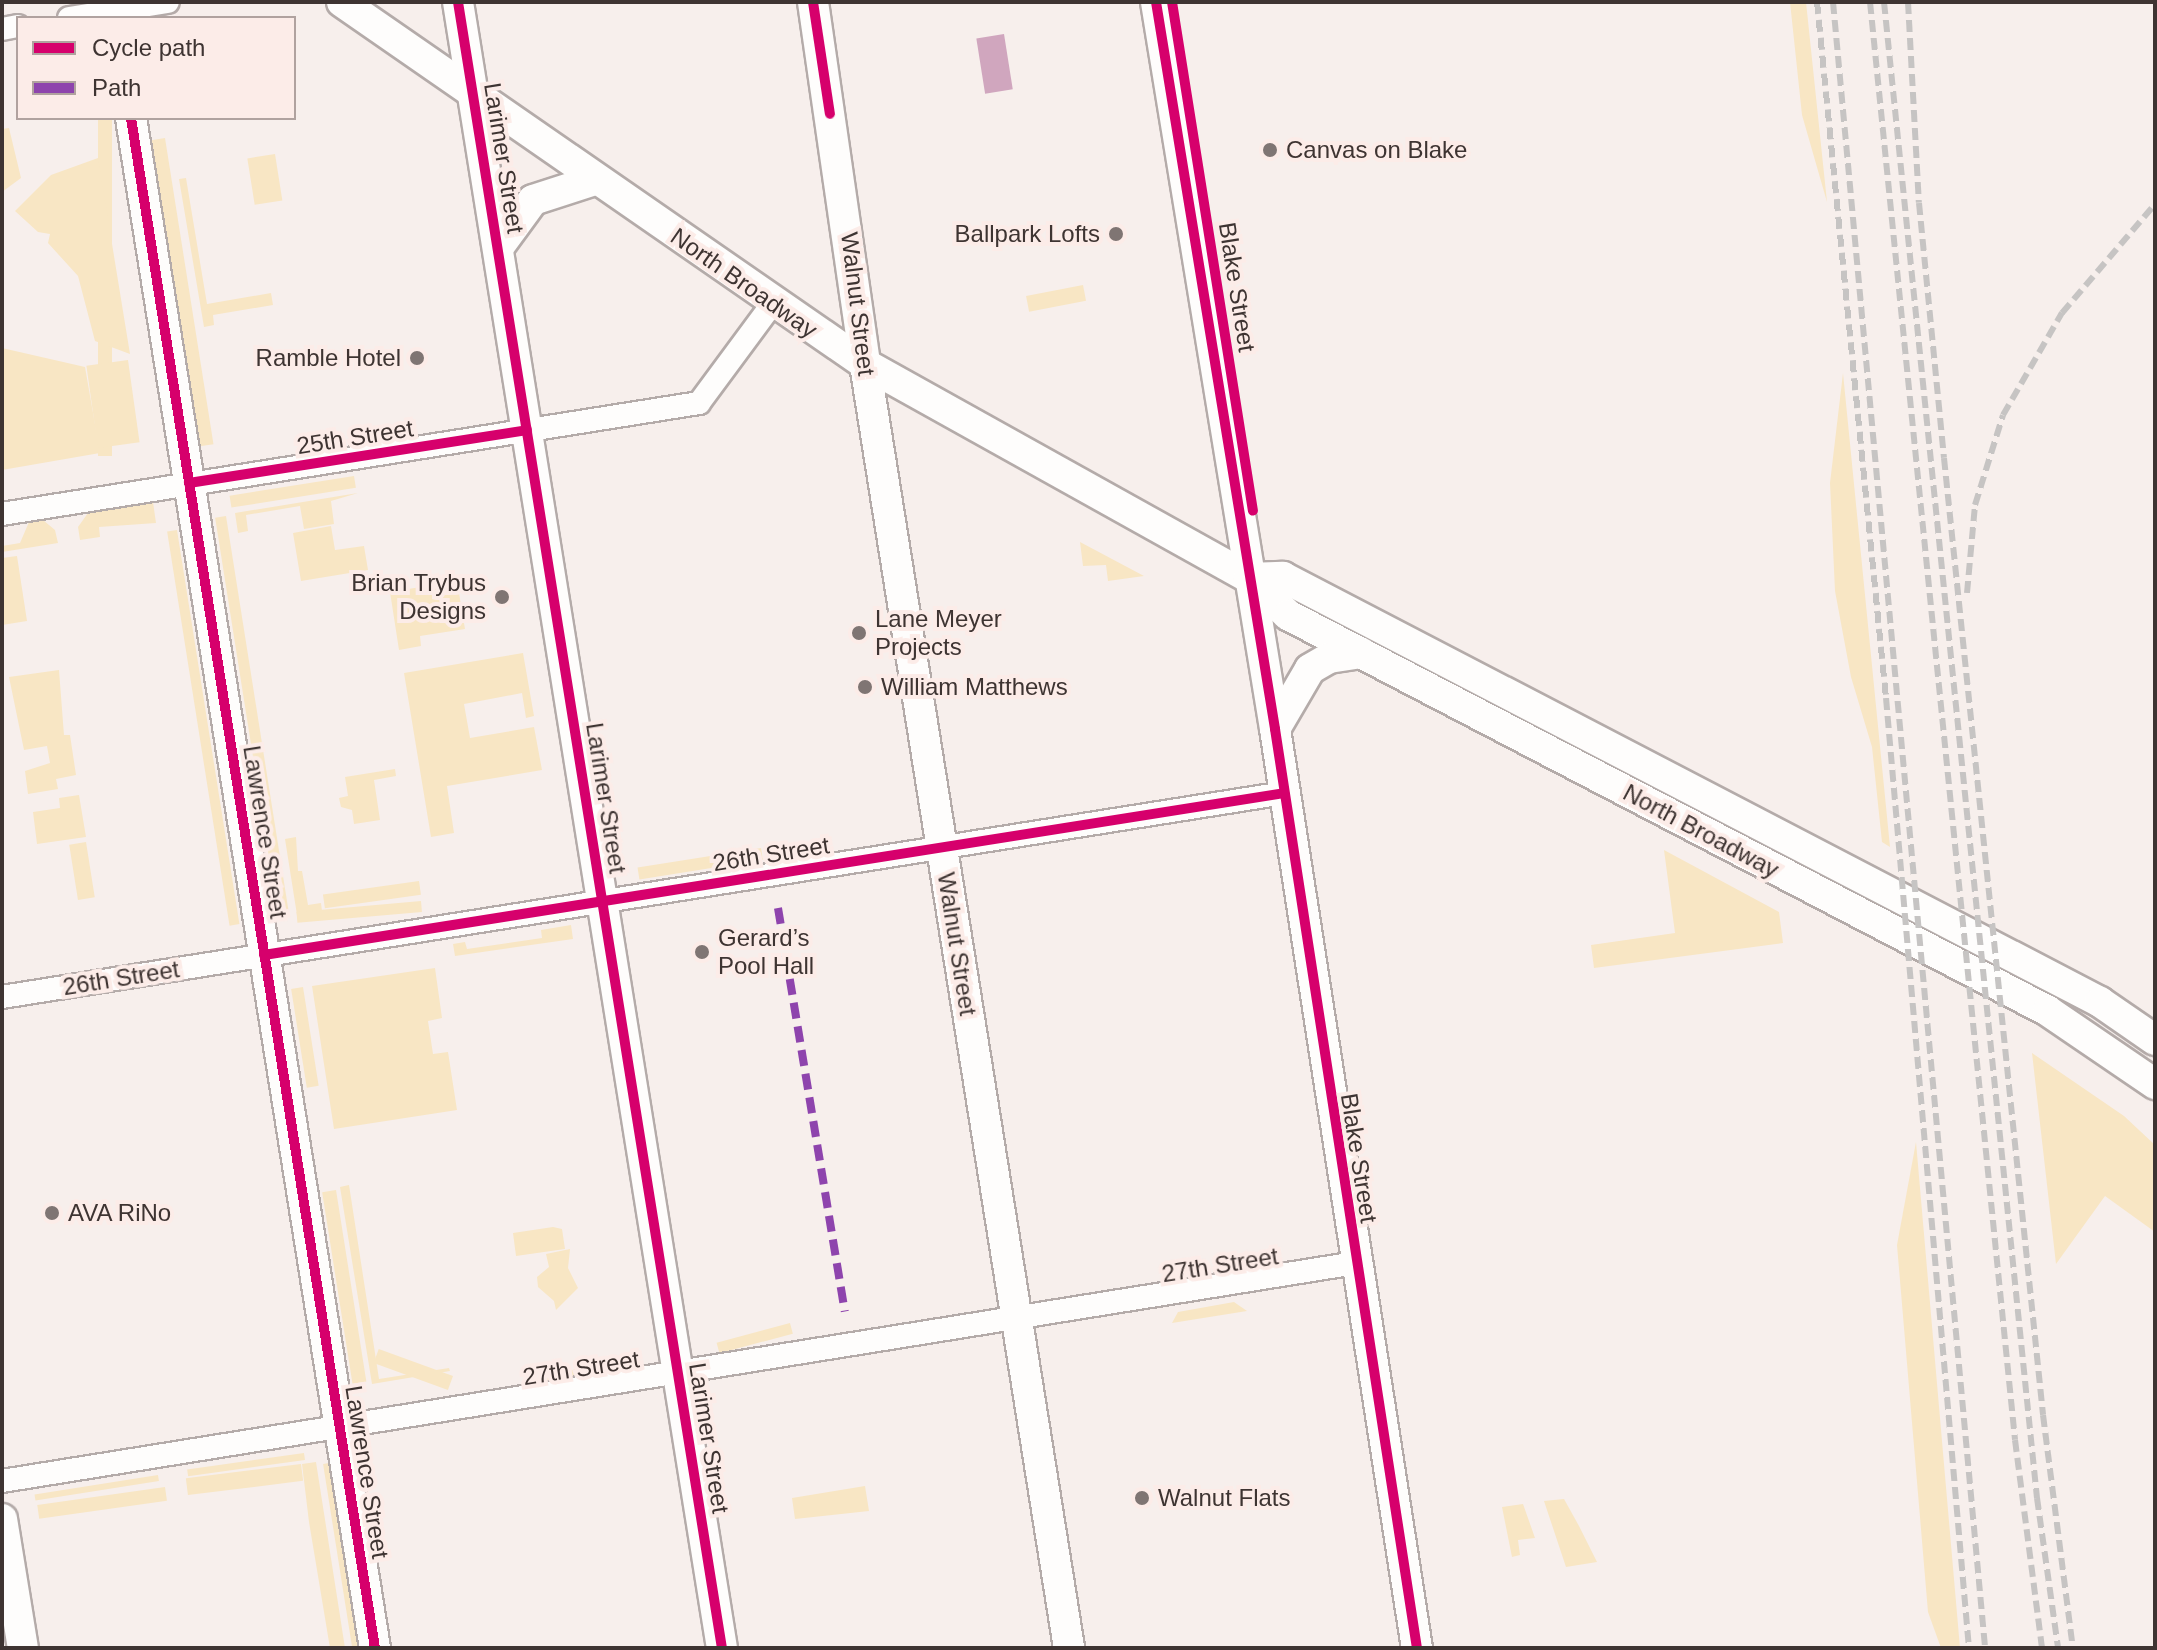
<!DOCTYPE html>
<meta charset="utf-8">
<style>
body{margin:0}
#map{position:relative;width:2157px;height:1650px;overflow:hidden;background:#f7efec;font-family:Helvetica,sans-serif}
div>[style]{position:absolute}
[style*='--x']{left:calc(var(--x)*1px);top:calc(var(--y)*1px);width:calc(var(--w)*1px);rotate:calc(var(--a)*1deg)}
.green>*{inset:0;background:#f8e6c4;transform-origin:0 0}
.water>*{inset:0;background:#d0a6be;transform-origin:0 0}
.roads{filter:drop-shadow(2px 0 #b4aba9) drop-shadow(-2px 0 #b4aba9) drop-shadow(0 2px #b4aba9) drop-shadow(0 -2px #b4aba9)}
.street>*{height:22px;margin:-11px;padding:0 11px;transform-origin:11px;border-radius:11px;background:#fefdfc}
.secondary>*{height:30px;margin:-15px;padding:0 15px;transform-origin:15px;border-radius:15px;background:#fefdfc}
.rail>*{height:6px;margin-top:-3px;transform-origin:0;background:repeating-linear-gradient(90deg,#c6c4c3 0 12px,transparent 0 18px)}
.quiet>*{height:8px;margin-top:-4px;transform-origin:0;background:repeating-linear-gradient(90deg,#8e44ad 0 16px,transparent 0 24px)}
.cycleway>*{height:10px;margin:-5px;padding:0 5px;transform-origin:5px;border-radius:5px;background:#d6006c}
.dots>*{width:22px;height:22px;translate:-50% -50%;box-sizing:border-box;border:4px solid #fcece8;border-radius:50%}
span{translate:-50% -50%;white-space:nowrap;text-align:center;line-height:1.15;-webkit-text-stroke:8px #fcece8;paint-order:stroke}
.poi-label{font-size:24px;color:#3e3432}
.left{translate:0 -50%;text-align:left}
.right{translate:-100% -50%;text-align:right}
.street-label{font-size:24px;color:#3e3432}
.frame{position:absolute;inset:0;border:4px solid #3e3432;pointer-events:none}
.legend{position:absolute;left:16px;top:16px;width:280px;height:104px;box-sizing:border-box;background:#fcece8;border:2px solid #b0a29f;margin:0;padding:10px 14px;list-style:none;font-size:24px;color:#3e3432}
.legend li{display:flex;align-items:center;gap:16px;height:40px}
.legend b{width:40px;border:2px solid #b0a29f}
</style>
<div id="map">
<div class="green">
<i style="clip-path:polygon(1790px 2px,1806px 2px,1827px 202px,1802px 115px)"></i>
<i style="left:98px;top:118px;width:14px;height:338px"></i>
<i style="clip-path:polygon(9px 128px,21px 178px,2px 192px,2px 129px)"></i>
<i style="left:165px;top:138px;width:310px;height:14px;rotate:81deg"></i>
<i style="left:275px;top:154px;width:47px;height:28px;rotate:81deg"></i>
<i style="clip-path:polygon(98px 158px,130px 354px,95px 341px,78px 276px,48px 243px,50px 234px,38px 232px,15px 211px,51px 175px)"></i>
<i style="clip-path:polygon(186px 178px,207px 304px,271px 293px,273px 305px,213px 315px,214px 325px,204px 327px,179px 179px)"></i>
<i style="left:1083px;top:285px;width:16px;height:58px;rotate:79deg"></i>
<i style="clip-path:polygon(2px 348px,85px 367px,100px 453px,2px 470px)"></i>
<i style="left:128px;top:360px;width:83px;height:42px;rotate:82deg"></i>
<i style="clip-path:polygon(1843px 373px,1890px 847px,1882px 842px,1872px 747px,1851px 677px,1835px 591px,1830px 483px)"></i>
<i style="left:354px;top:476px;width:12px;height:126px;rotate:81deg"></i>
<i style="clip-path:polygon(358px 493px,331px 501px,334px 524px,304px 529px,300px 506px,246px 515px,248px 531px,238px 533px,235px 513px)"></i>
<i style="clip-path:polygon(153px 502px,156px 523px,99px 527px,100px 537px,80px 540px,78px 527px,88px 513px)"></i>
<i style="left:226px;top:516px;width:400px;height:11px;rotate:81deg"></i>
<i style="clip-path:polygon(43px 520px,55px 530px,58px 543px,2px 552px,2px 546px,20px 543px,29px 522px)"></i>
<i style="clip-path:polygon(331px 526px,335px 550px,364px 546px,368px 570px,301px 581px,293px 533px)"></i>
<i style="left:177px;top:530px;width:399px;height:10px;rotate:81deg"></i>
<i style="clip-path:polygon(1080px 542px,1144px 576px,1108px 581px,1106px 565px,1083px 566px)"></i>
<i style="clip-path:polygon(17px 556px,27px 621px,2px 625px,2px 558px)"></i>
<i style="clip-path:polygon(457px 581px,465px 629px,420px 636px,421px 646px,399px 650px,390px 592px)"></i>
<i style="clip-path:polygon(523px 653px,534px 716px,526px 718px,522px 693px,464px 704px,470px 738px,534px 727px,542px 770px,447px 786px,454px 833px,431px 837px,404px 673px)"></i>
<i style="clip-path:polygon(59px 670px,64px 735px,70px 735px,76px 775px,56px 779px,58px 789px,28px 794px,25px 771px,50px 763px,47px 746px,24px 750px,9px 677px)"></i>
<i style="clip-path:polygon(395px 769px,396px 776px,374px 780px,380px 820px,354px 824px,352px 810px,341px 807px,339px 798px,348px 796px,345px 777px)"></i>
<i style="clip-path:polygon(79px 795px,86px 837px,37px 844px,33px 812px,60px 808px,59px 798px)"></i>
<i style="clip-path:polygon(296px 837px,298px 871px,302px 871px,308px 905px,321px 903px,322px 911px,297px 915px,285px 839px)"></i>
<i style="left:86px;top:842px;width:56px;height:17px;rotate:81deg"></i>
<i style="left:761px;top:848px;width:12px;height:125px;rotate:81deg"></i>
<i style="clip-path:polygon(1664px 850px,1779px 912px,1783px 943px,1594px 968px,1591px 945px,1675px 933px)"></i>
<i style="left:419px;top:881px;width:14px;height:97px;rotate:82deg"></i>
<i style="left:421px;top:901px;width:11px;height:125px;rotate:85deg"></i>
<i style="clip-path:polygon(571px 925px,573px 939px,455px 956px,453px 944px,465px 942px,467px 949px,542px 938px,541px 930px)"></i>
<i style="clip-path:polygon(435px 968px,442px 1018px,428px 1021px,433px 1054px,448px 1052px,457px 1110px,334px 1129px,312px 986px)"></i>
<i style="left:303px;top:987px;width:100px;height:12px;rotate:81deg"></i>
<i style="clip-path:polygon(2032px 1053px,2124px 1116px,2155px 1145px,2155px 1232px,2105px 1196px,2056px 1264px)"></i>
<i style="clip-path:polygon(1916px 1142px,1960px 1648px,1941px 1648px,1928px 1612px,1897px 1245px)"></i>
<i style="clip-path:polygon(349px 1185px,379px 1379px,449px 1368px,450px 1371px,372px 1384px,340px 1187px)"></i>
<i style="left:336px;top:1190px;width:194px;height:14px;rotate:81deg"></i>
<i style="clip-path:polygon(553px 1227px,562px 1229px,565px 1249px,516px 1256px,513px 1233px)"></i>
<i style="clip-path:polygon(570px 1249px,568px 1268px,578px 1288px,556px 1310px,554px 1301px,538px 1287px,537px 1277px,549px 1267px,546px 1254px)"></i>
<i style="clip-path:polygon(1234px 1302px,1247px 1311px,1172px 1323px,1178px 1312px)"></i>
<i style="left:790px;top:1323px;width:11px;height:76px;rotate:75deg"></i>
<i style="left:625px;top:1355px;width:7px;height:105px;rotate:74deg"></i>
<i style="left:453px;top:1376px;width:15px;height:79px;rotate:110deg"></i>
<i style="left:304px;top:1453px;width:7px;height:118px;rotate:82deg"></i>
<i style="clip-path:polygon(316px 1462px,345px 1648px,330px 1648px,309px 1522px,302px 1464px)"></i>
<i style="left:329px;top:1463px;width:187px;height:6px;rotate:81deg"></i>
<i style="left:301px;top:1464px;width:17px;height:116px;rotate:83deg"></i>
<i style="left:158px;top:1475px;width:6px;height:125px;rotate:81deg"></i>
<i style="clip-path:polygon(865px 1486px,869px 1511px,795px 1519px,792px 1498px)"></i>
<i style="left:165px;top:1487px;width:14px;height:129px;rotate:82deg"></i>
<i style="clip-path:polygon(1564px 1499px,1579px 1526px,1597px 1562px,1566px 1567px,1544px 1501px)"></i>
<i style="clip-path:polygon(1523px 1504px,1535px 1538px,1518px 1540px,1520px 1555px,1512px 1557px,1502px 1507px)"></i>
</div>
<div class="water">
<i style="left:1004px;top:34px;width:56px;height:28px;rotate:81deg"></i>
</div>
<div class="roads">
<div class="street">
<i style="--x:69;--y:18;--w:100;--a:-9.2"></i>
<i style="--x:2;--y:29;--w:16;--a:-11"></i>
<i style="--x:2;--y:514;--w:706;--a:-9.05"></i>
<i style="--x:699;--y:403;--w:124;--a:-53.5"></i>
<i style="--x:2;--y:997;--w:1298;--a:-9.04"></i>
<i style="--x:2;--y:1481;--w:1370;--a:-9.15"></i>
</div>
<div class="secondary">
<i style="--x:112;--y:2;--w:16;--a:79"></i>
<i style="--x:342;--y:2;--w:636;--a:34.69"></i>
<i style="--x:865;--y:364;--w:440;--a:29.1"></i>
<i style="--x:1249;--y:578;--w:54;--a:43.5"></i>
<i style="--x:1288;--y:615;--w:857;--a:27.52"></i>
<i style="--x:2048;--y:1011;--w:130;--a:34.3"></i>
<i style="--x:458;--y:2;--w:1667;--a:80.89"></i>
<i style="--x:813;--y:2;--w:366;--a:81.8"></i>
<i style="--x:865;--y:364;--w:1300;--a:80.97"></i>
<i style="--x:1156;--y:2;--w:737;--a:80.7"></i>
<i style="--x:1275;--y:729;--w:930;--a:81.22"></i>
<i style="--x:131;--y:118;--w:1549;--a:80.94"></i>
<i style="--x:498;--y:248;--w:59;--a:-53.9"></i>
<i style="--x:533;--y:200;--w:65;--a:-17.9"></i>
<i style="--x:1249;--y:578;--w:34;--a:-2"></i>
<i style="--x:1283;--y:577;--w:921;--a:27.48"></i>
<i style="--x:2100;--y:1002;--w:67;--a:34.6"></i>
<i style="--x:1275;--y:729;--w:69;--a:-59.7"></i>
<i style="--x:1310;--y:669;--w:22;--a:-30"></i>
<i style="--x:1329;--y:658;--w:33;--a:-9"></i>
<i style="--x:2;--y:1519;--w:131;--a:80.8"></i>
</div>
</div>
<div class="rail">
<i style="--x:1817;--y:2;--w:699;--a:84.34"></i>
<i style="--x:1886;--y:698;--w:954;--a:85.01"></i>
<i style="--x:1833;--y:2;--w:1653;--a:84.72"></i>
<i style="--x:1870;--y:2;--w:1445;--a:84.24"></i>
<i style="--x:2015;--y:1440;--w:210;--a:82.6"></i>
<i style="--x:1884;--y:2;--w:1504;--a:84.16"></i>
<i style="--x:2037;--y:1498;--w:151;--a:82"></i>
<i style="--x:1908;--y:2;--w:201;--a:86.9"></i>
<i style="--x:1919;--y:203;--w:256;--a:84.4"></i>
<i style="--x:1944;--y:458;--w:962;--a:84.09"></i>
<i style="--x:2043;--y:1415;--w:235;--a:82.7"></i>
<i style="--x:1967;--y:593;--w:88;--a:-84.8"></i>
<i style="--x:1975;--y:505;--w:94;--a:-72.7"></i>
<i style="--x:2003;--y:415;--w:118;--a:-60"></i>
<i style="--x:2062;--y:313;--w:143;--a:-49.5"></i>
</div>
<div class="quiet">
<i style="--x:778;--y:908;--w:409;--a:80.6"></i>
</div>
<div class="cycleway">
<i style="--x:458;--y:2;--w:1667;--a:80.89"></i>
<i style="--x:813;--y:2;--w:113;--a:81.4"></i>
<i style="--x:1156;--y:2;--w:737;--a:80.7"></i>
<i style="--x:1275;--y:729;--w:930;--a:81.22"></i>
<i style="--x:1172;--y:2;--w:515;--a:80.96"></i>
<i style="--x:131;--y:118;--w:1549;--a:80.94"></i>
<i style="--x:189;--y:483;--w:342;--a:-8.9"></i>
<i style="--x:264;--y:955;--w:1033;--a:-9.02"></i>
</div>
<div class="dots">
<i style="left:1270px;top:150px;background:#7f7573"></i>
<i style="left:1116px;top:234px;background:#7f7573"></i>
<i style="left:417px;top:358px;background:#7f7573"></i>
<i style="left:502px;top:597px;background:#7f7573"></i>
<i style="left:859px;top:633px;background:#7f7573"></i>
<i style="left:865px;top:687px;background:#7f7573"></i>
<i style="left:702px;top:952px;background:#7f7573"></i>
<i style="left:52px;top:1213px;background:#7f7573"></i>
<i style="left:1142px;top:1498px;background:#7f7573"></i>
</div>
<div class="poi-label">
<span class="left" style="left:1286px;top:150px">Canvas on Blake</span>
<span class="right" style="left:1100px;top:234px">Ballpark Lofts</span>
<span class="right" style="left:401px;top:358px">Ramble Hotel</span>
<span class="right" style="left:486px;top:597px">Brian Trybus<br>Designs</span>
<span class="left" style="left:875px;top:633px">Lane Meyer<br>Projects</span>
<span class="left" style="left:881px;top:687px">William Matthews</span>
<span class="left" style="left:718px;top:952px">Gerard’s<br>Pool Hall</span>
<span class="left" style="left:68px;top:1213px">AVA RiNo</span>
<span class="left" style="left:1158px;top:1498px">Walnut Flats</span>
</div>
<div class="street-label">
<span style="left:504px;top:158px;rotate:81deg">Larimer Street</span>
<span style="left:744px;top:283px;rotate:35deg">North Broadway</span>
<span style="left:1237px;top:287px;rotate:81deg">Blake Street</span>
<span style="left:858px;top:304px;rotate:83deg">Walnut Street</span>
<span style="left:355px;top:437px;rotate:-9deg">25th Street</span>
<span style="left:606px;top:798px;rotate:81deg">Larimer Street</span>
<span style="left:1701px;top:831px;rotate:28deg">North Broadway</span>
<span style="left:265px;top:832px;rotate:81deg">Lawrence Street</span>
<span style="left:771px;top:854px;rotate:-9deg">26th Street</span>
<span style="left:957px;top:944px;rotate:81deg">Walnut Street</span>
<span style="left:121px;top:978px;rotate:-9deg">26th Street</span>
<span style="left:1359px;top:1158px;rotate:81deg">Blake Street</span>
<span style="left:1220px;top:1265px;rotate:-9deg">27th Street</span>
<span style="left:581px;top:1368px;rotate:-9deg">27th Street</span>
<span style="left:709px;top:1438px;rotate:81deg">Larimer Street</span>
<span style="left:367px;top:1472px;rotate:81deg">Lawrence Street</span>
</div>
<div class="frame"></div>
<ul class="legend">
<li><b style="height:10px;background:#d6006c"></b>Cycle path</li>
<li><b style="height:10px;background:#8e44ad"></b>Path</li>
</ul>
</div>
